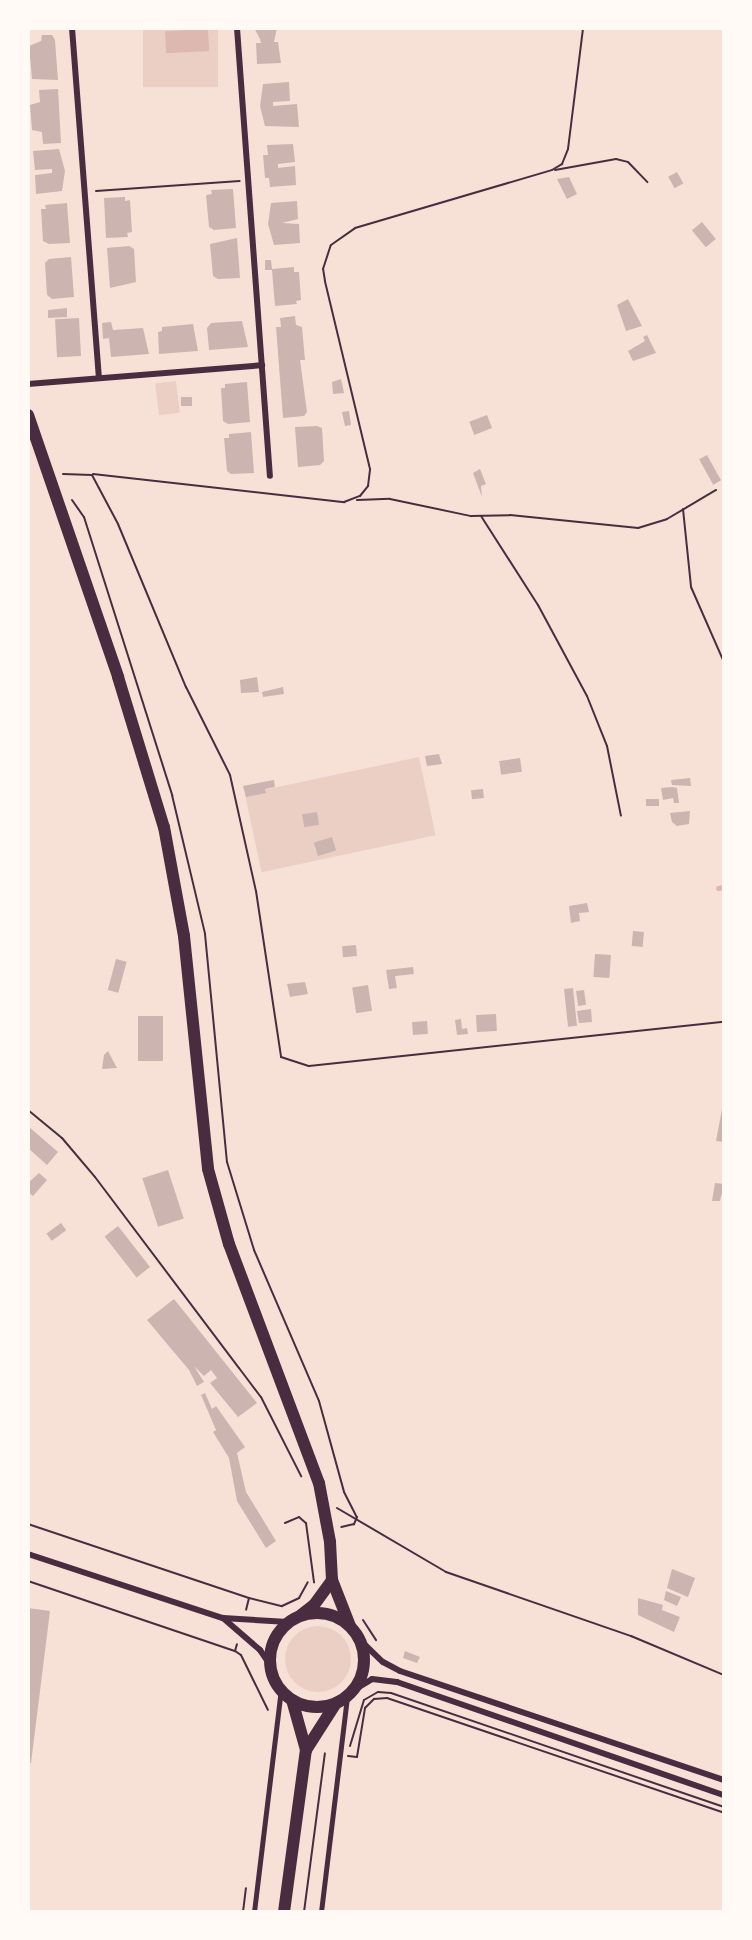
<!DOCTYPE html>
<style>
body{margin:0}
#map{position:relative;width:752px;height:1940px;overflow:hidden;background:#f7e1d7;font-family:Literata,serif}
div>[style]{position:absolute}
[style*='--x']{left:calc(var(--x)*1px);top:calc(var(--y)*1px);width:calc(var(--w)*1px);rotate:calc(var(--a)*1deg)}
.green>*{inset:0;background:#ebcfc5;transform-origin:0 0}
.round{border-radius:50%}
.water>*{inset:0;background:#dcb8b0;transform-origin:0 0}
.stream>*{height:4.5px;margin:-2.25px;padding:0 2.25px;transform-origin:2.25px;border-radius:2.25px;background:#dcb8b0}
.building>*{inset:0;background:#ccb4b1;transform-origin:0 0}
.path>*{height:2px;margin:-1px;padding:0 1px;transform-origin:1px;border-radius:1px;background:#4a2c40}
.service>*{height:4.5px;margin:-2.25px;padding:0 2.25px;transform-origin:2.25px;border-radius:2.25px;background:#4a2c40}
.minor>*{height:6px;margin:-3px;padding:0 3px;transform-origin:3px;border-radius:3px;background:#4a2c40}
.secondary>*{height:12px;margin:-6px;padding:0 6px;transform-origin:6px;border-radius:6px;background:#4a2c40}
.secondary>.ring{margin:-6px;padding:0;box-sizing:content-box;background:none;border:12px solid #4a2c40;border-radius:50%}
span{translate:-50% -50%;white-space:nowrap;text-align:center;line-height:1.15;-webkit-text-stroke:4.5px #fffaf5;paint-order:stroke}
.frame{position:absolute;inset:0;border:30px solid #fffaf5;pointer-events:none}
</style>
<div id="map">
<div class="green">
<i style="left:143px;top:29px;width:75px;height:58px"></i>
<i style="left:176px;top:381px;width:32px;height:21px;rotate:83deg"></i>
<i style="left:419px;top:757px;width:80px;height:178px;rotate:78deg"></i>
<i class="round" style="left:285px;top:1626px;width:66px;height:66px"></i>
</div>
<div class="water">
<i style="left:208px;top:29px;width:22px;height:43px;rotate:87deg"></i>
</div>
<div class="stream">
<i style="--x:718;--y:888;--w:6;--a:-9"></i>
</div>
<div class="building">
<i style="clip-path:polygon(254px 28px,277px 28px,274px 42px,278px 42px,281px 63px,257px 64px,256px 43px,261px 43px,260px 39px)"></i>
<i style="clip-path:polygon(42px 35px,52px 35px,55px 40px,58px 80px,32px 79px,29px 46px,41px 41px)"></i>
<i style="clip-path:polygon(289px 82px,290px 101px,273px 102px,273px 106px,297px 104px,299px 127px,265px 126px,260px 106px,263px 84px)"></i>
<i style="clip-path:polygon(58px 89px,61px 143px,43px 144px,42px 132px,32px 130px,30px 105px,40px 102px,39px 90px)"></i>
<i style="clip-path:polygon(293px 144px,295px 162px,278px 164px,278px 168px,295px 166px,296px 185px,270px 187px,269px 178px,265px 178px,263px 155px,268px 155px,267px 145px)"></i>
<i style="clip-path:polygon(59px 149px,65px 171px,62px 191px,36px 194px,35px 175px,52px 173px,52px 169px,35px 170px,33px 151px)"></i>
<i style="left:677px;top:172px;width:13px;height:10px;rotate:61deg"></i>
<i style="clip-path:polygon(569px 177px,577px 194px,567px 199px,557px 179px)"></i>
<i style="clip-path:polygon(233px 189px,236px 228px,214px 230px,209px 227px,206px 195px,212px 194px,211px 190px)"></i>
<i style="clip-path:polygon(125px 197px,125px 201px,130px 200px,132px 232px,127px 233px,128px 237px,106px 238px,104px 198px)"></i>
<i style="clip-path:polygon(297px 201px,298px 219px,282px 223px,299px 224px,300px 243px,274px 245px,268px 224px,271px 203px)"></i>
<i style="clip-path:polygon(67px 203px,70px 243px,49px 244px,43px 241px,41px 209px,46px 209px,45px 205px)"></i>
<i style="left:702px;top:222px;width:22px;height:13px;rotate:51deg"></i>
<i style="clip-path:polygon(237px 238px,240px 278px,218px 279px,213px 276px,210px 244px)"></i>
<i style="clip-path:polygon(129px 246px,134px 249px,136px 282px,110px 288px,107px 248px)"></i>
<i style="clip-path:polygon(71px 257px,74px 297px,52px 299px,47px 295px,45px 263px,49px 259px)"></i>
<i style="clip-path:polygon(265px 260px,271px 260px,272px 269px,294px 267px,294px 272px,299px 272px,301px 300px,296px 301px,297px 304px,275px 306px,272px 270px,265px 270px)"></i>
<i style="clip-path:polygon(628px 299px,642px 326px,626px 331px,617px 305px)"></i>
<i style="clip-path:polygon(67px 308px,67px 317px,48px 318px,48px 310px)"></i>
<i style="clip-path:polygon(295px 316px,296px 325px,302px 327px,305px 360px,300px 360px,307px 412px,304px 416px,283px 418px,276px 327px,281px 327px,280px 318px)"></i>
<i style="left:79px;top:318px;width:38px;height:24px;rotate:87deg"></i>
<i style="clip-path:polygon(242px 321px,248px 347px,209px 350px,207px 328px,211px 323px)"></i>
<i style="clip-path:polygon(111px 322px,113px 330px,143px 328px,149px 354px,111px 357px,109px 338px,103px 339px,102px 323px)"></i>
<i style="clip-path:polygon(193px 324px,198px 351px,159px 354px,158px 332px,162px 331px,162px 327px)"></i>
<i style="clip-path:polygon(647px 335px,656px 353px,633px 361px,628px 351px,645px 341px,643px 337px)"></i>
<i style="clip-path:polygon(341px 379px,344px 393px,333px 394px,332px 382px)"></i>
<i style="clip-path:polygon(247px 382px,250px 422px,228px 424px,223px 421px,221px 388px,225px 388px,225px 384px)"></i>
<i style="left:192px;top:397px;width:9px;height:11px;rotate:90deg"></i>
<i style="clip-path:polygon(349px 411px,351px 425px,345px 426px,342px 412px)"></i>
<i style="left:487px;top:415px;width:14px;height:19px;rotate:69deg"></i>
<i style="clip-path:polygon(317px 426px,322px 428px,324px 461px,320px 465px,298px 467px,295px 427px)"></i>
<i style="clip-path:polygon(251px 432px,254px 473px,231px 474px,227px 471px,224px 438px,229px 438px,229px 434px)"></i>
<i style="left:707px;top:455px;width:29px;height:9px;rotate:61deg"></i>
<i style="clip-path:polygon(480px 469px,486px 484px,481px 486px,482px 497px,473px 473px)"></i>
<i style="clip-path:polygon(257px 677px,259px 692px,241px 693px,240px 680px)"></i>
<i style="clip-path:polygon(283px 687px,284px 694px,263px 697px,262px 692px)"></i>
<i style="clip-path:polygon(439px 754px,442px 764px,427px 766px,425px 756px)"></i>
<i style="left:520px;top:758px;width:14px;height:21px;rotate:82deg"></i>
<i style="clip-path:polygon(690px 778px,691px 786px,672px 785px,671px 780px)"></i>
<i style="clip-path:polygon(274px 780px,275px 787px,265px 789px,266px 793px,246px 797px,243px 786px)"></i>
<i style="clip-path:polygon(672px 787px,677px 788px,679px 803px,674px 803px,673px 798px,663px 800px,661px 788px)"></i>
<i style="left:483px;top:789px;width:9px;height:12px;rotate:84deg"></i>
<i style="left:659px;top:799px;width:7px;height:13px;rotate:90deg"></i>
<i style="clip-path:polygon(690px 811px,689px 824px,677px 826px,672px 822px,670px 813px)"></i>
<i style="left:317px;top:812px;width:13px;height:15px;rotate:81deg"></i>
<i style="left:332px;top:837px;width:14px;height:19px;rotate:73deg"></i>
<i style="clip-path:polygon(587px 903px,589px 912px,579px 913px,580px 921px,571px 923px,569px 906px)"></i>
<i style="left:633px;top:931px;width:11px;height:15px;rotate:5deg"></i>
<i style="left:356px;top:945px;width:11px;height:14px;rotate:85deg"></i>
<i style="left:595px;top:954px;width:16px;height:23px;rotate:4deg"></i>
<i style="left:116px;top:959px;width:11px;height:32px;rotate:15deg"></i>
<i style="clip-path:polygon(413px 967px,414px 974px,395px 976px,397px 988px,389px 989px,386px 970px)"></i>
<i style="clip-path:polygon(305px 982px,308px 994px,290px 997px,287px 984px)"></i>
<i style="left:368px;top:985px;width:26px;height:16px;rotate:81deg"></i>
<i style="left:573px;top:988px;width:38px;height:9px;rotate:84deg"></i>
<i style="left:584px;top:990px;width:15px;height:8px;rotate:82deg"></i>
<i style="clip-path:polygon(591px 1009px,592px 1022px,579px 1023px,577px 1011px)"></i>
<i style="left:496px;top:1014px;width:17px;height:20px;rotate:87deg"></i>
<i style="left:138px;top:1016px;width:25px;height:45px"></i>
<i style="clip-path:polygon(461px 1019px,462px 1029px,467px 1028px,468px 1034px,457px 1035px,455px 1020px)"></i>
<i style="left:427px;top:1021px;width:13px;height:15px;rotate:86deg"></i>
<i style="clip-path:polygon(108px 1051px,117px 1068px,102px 1069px,104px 1055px)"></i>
<i style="clip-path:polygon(722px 1109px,724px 1109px,724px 1142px,716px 1141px)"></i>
<i style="clip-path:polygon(28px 1126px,58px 1152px,47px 1165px,28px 1148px)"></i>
<i style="left:168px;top:1170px;width:51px;height:27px;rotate:72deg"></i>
<i style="clip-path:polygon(39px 1173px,47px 1180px,33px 1196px,28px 1192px,28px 1183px)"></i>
<i style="clip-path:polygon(715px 1183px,724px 1184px,720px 1201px,712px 1201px)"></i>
<i style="left:61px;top:1223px;width:9px;height:18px;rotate:54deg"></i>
<i style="left:118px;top:1226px;width:52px;height:17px;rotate:52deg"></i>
<i style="clip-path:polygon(174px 1299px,257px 1403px,238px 1417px,210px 1383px,217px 1378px,211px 1370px,204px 1376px,194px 1366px,204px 1382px,197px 1386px,189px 1370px,147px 1320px)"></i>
<i style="clip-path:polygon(205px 1393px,212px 1409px,216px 1406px,245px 1447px,237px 1453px,246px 1492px,276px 1541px,266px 1548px,237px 1501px,229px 1458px,213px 1432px,216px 1430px,201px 1395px)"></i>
<i style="clip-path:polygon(672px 1569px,695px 1578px,688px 1597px,667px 1588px)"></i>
<i style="clip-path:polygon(666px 1591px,681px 1597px,677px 1606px,664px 1600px)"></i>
<i style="clip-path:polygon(638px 1598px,663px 1605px,662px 1610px,680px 1617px,674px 1632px,638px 1615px)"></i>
<i style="clip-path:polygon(28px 1608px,50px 1611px,31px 1763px,28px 1763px)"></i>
<i style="clip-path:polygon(405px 1651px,420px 1657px,417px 1663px,403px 1658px)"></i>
</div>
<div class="path">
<i style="--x:555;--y:170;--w:62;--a:-10.2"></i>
<i style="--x:616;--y:159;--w:12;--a:14"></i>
<i style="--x:628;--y:162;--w:28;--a:46"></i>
<i style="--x:96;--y:191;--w:144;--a:-4"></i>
<i style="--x:63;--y:474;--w:29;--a:2"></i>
<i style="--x:92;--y:475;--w:55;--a:62"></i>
<i style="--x:118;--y:524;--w:177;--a:67.4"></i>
<i style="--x:186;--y:687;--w:98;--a:63.4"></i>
<i style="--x:230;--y:775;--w:119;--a:77.4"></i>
<i style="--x:256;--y:891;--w:168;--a:81.4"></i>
<i style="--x:281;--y:1057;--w:29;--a:18"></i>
<i style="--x:309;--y:1066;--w:417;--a:-6.1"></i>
<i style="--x:93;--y:474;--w:253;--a:6.4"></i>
<i style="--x:344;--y:502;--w:17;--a:-21"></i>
<i style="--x:360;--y:496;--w:13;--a:-51"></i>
<i style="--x:368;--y:486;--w:17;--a:-83"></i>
<i style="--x:370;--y:469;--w:193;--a:-103.5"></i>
<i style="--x:325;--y:281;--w:12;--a:-99"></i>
<i style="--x:323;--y:269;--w:25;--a:-72"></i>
<i style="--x:331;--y:245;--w:29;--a:-35"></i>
<i style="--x:355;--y:228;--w:205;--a:-16.4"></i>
<i style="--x:552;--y:170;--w:12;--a:-31"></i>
<i style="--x:562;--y:164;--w:16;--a:-68"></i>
<i style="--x:568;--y:149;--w:122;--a:-82.9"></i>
<i style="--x:72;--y:500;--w:21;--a:55"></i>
<i style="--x:84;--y:517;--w:292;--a:72.4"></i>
<i style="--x:172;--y:795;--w:143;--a:76.6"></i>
<i style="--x:205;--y:934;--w:229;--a:84.5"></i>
<i style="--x:227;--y:1162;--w:92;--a:72.9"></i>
<i style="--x:254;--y:1250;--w:164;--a:66.7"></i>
<i style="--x:319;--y:1401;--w:94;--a:74.6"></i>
<i style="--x:344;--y:1492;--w:28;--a:63"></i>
<i style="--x:357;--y:1517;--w:8;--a:113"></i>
<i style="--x:354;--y:1524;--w:13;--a:167"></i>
<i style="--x:357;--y:500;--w:33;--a:-2"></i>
<i style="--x:390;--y:499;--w:83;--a:11.9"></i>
<i style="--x:471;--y:516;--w:39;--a:-1"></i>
<i style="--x:510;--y:515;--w:129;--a:5.8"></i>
<i style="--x:638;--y:528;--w:30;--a:-17"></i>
<i style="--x:667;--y:519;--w:57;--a:-30.6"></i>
<i style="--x:683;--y:509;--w:78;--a:84.1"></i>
<i style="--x:691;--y:587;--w:82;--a:66.3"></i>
<i style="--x:481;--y:516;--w:106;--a:57.4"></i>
<i style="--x:538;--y:605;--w:103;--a:61.7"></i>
<i style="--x:587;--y:696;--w:54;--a:68.2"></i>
<i style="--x:607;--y:746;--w:71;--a:78.7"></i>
<i style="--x:28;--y:1110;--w:44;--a:39.5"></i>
<i style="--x:62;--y:1138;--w:51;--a:49.8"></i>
<i style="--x:95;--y:1177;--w:239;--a:53"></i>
<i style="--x:239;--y:1368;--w:36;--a:53"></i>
<i style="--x:261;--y:1397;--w:89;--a:63.1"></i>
<i style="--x:337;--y:1508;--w:126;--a:30.4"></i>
<i style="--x:446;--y:1572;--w:196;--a:19.1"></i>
<i style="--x:631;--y:1636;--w:101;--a:22.8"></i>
<i style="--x:285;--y:1523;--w:15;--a:-23"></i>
<i style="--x:299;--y:1517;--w:9;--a:41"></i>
<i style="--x:306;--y:1523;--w:60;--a:82.3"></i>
<i style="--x:28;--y:1524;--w:233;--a:18.5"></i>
<i style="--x:249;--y:1598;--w:12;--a:104"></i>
<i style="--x:28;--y:1581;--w:219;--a:18.7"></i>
<i style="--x:235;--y:1651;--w:7;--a:-74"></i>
<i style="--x:249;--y:1598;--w:34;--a:14"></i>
<i style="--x:282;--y:1606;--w:19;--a:-25"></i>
<i style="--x:299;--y:1598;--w:18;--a:-61"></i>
<i style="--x:363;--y:1620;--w:24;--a:57"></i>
<i style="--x:235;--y:1651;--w:7;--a:34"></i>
<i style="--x:241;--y:1655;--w:61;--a:63.9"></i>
<i style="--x:350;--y:1746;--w:48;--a:-73.1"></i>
<i style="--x:364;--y:1700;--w:16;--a:-30"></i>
<i style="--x:378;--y:1692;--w:13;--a:4"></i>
<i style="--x:391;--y:1693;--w:352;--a:18.9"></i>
<i style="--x:348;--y:1756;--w:9;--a:6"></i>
<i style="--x:357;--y:1757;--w:50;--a:-80.7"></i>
<i style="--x:365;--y:1708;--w:13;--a:-45"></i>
<i style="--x:374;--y:1699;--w:13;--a:-4"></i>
<i style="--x:387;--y:1698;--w:356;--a:18.8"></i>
<i style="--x:243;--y:1912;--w:24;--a:-83"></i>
<i style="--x:304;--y:1912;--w:160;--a:-82.5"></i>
</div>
<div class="service">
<i style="--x:254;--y:1912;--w:225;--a:-83.1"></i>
<i style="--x:321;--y:1912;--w:218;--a:-83.1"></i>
</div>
<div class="minor">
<i style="--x:72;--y:28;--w:351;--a:85.6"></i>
<i style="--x:237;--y:28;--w:449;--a:85.8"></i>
<i style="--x:28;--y:384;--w:235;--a:-4.6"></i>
<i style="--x:28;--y:1554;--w:205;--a:18.2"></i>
<i style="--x:223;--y:1618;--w:65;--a:3.5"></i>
<i style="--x:223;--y:1618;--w:49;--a:40.9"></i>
<i style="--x:260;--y:1650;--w:18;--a:56"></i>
<i style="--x:361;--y:1641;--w:30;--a:44"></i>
<i style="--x:383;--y:1662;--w:19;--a:28"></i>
<i style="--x:400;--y:1671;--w:342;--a:18.6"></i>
<i style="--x:354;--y:1690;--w:21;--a:-31"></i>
<i style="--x:372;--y:1679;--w:25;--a:7"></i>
<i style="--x:397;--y:1682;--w:346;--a:19.1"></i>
</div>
<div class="secondary">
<i style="--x:28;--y:415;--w:277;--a:71"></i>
<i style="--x:118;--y:677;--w:157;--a:73"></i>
<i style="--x:164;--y:827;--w:111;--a:79.6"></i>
<i style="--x:184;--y:936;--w:234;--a:84.1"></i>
<i style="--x:208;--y:1169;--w:78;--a:74.4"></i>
<i style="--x:229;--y:1244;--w:255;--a:69.4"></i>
<i style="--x:319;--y:1483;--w:60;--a:79.4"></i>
<i style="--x:330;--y:1542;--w:38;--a:87"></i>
<i style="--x:332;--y:1580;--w:49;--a:68.6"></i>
<i class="ring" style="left:270px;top:1613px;width:82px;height:82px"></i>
<i style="--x:301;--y:1615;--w:16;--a:-38"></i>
<i style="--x:314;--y:1605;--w:31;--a:-54"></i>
<i style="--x:306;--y:1750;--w:56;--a:-57.4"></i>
<i style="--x:284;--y:1912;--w:163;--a:-82.3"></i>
<i style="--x:306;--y:1750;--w:52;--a:-105.6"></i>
</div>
<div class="frame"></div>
</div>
